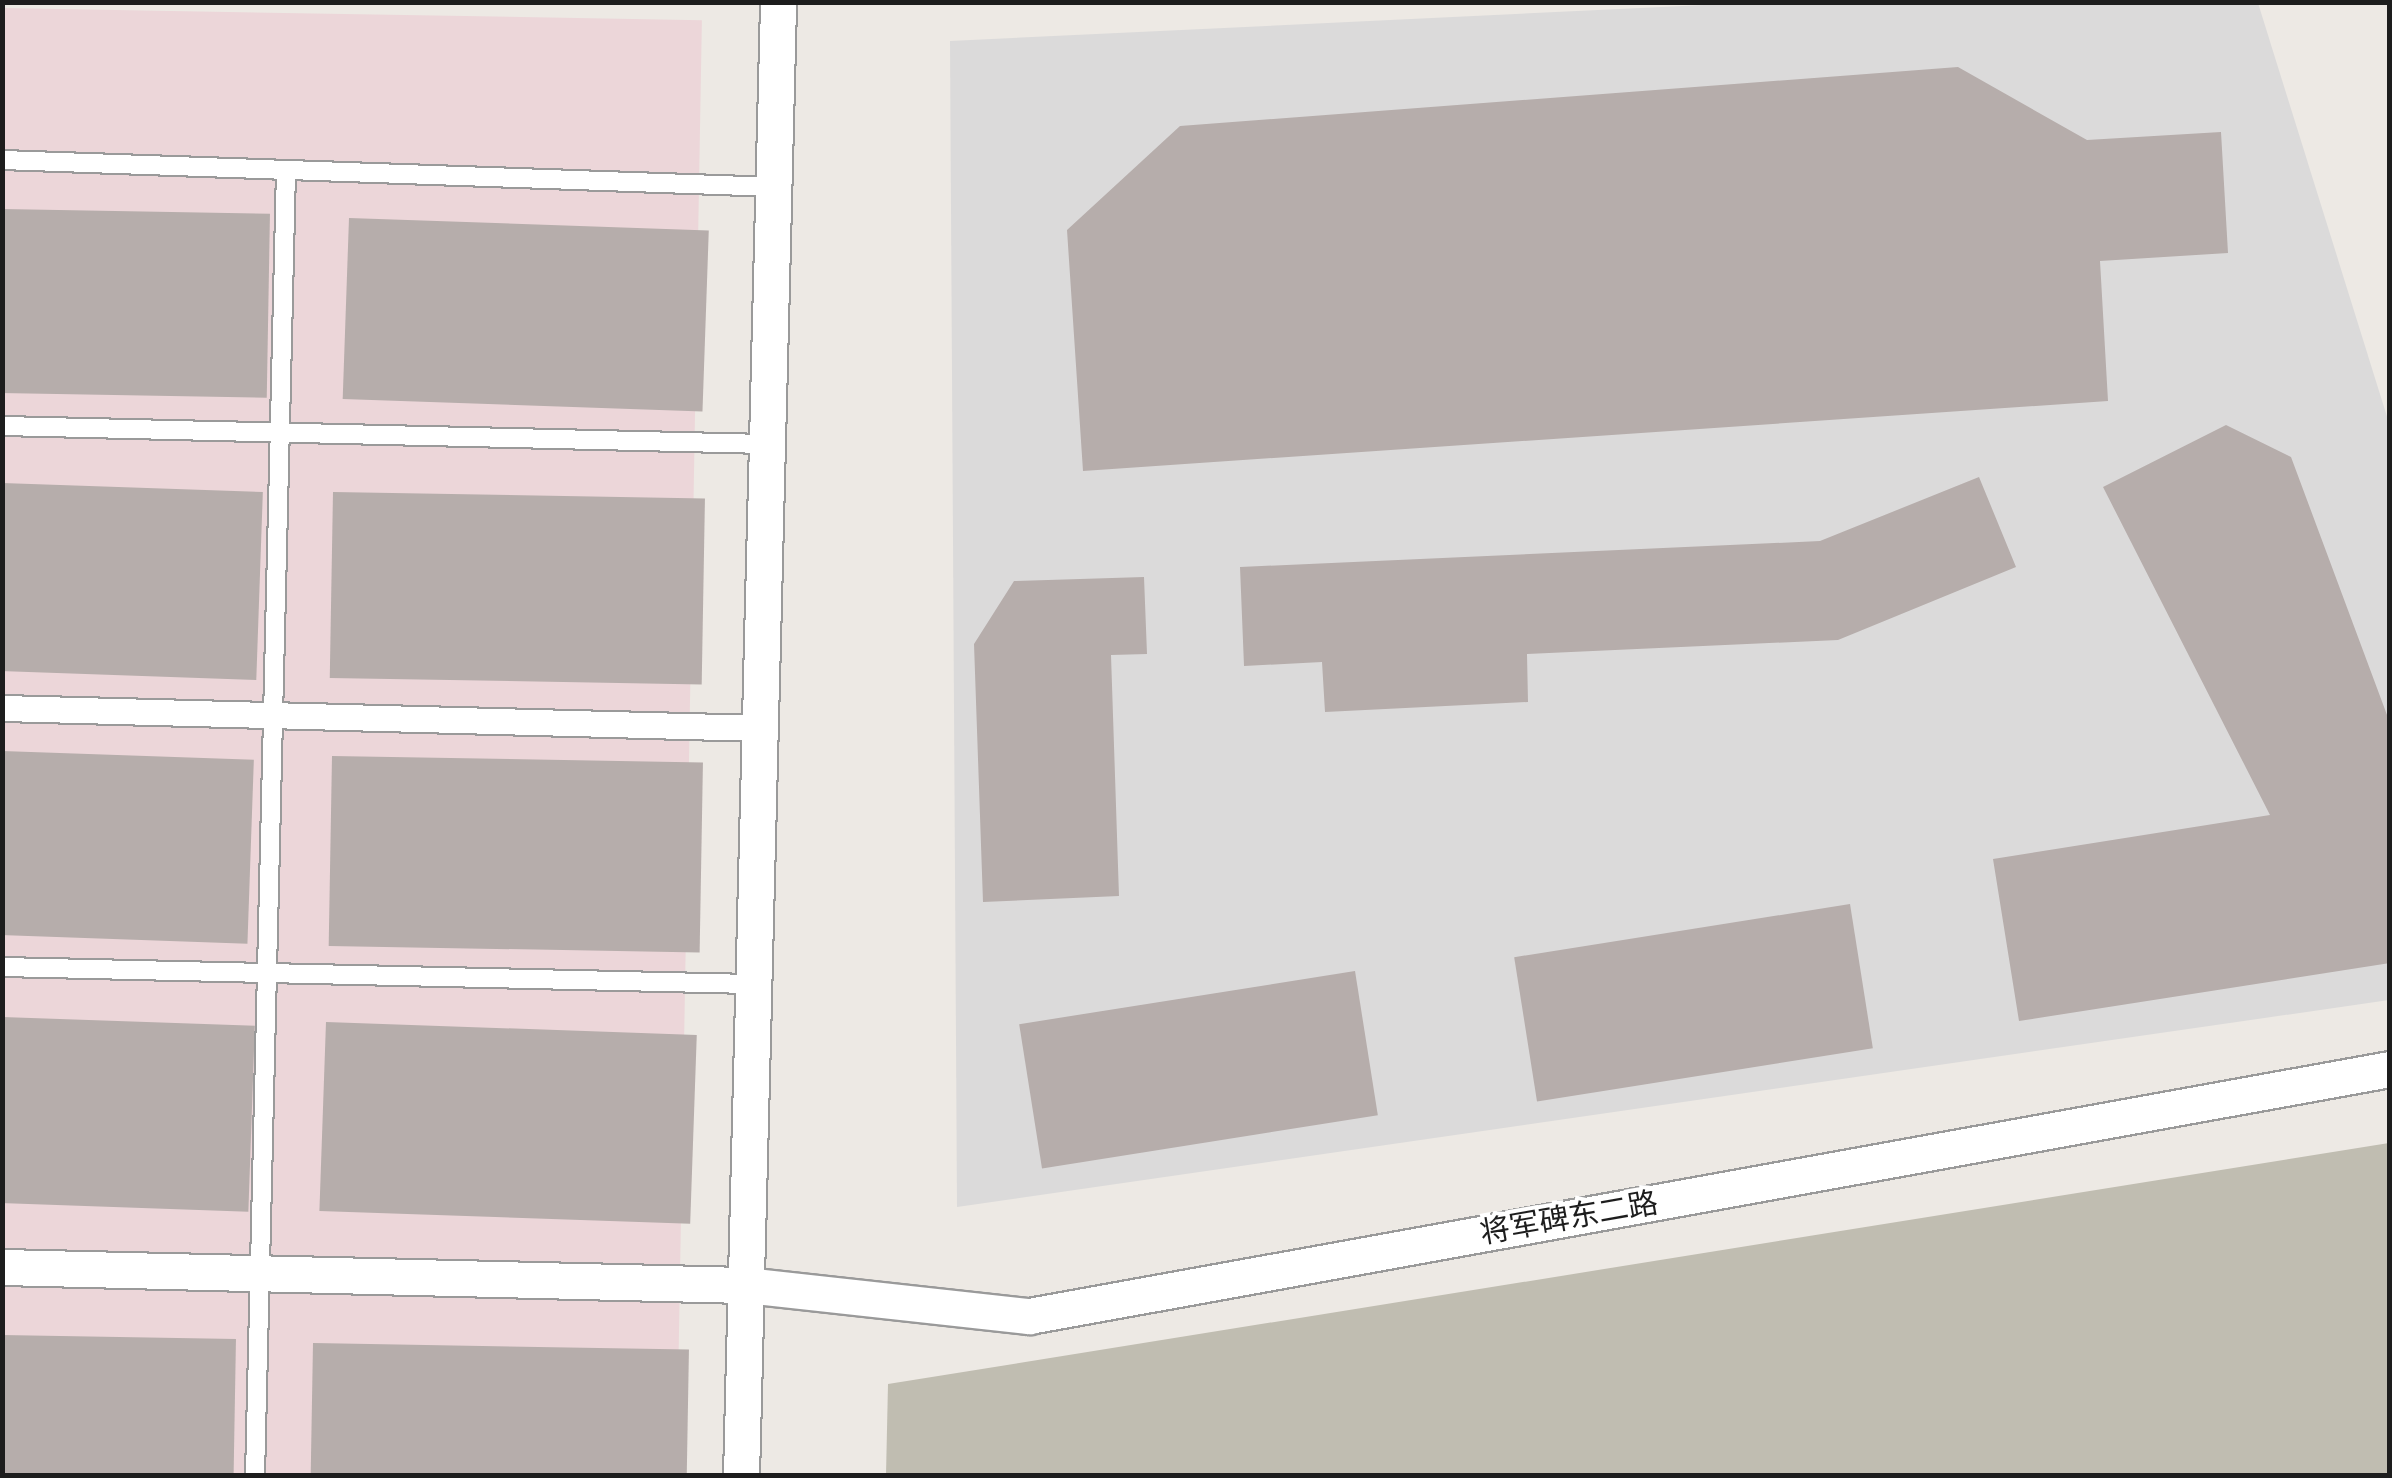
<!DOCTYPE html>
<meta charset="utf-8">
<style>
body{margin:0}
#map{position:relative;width:2392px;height:1478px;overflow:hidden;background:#ede9e4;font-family:Roboto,"Noto Sans SC",sans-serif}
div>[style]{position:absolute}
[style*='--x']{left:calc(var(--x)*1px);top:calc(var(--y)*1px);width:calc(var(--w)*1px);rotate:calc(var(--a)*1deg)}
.residential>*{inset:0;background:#dbdada}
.commercial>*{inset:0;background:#ecd6d9;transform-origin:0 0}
.construction>*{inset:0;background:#c0bdb1}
.building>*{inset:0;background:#b6adab;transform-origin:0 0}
.roads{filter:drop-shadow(2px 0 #9a9a9a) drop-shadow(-2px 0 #9a9a9a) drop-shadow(0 2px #9a9a9a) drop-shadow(0 -2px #9a9a9a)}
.service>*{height:18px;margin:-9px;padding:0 9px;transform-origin:9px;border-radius:9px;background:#fff}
.pedestrian>*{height:25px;margin:-12.5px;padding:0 12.5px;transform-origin:12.5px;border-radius:12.5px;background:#fff}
.minor>*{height:35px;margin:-17.5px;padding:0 17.5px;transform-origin:17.5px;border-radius:17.5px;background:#fff}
span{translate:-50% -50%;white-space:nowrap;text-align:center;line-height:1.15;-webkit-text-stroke:8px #fff;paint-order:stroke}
.street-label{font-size:30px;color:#1d1d1d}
.frame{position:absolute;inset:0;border:5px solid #1d1d1d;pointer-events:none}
</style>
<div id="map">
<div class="residential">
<i style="clip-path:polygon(1746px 3px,2258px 3px,2389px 423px,2389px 1000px,957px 1207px,950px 41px)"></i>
</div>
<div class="commercial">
<i style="left:3px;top:8px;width:699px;height:1468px;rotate:1deg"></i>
</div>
<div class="construction">
<i style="clip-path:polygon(2389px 1143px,2389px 1475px,886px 1475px,888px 1384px)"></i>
</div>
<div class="building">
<i style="clip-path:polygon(1958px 67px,2087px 140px,2221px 132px,2228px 253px,2100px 261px,2108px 401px,1083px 471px,1067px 230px,1180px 126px)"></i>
<i style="left:2px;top:209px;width:268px;height:184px;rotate:1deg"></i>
<i style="left:349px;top:218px;width:360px;height:181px;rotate:2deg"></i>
<i style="clip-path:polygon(2226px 425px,2291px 457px,2390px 723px,2390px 963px,2019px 1021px,1993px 859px,2270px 815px,2103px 487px)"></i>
<i style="clip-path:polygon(1979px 477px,2016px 567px,1838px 640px,1527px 654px,1528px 702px,1325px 712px,1322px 662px,1244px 666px,1240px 567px,1820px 541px)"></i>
<i style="left:2px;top:483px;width:261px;height:188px;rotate:2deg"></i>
<i style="left:333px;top:492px;width:372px;height:186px;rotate:1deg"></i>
<i style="clip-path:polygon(1144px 577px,1147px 654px,1111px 655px,1119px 896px,983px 902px,974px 644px,1014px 581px)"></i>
<i style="left:2px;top:751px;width:252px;height:184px;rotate:2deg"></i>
<i style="left:332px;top:756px;width:371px;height:190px;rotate:1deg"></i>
<i style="left:1850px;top:904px;width:146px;height:340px;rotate:81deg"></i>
<i style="left:1355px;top:971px;width:146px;height:340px;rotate:81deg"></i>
<i style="left:2px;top:1017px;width:253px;height:186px;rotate:2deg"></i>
<i style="left:326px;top:1022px;width:371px;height:189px;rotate:2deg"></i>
<i style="left:2px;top:1335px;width:234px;height:141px;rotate:1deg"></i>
<i style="left:313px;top:1343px;width:376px;height:133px;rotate:1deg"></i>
</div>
<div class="roads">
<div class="service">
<i style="--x:2;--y:160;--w:772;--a:2"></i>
<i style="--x:2;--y:426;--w:765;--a:1.35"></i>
<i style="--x:2;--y:967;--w:751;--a:1.3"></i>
<i style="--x:255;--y:1476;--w:1306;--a:-88.64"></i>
</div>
<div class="pedestrian">
<i style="--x:2;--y:708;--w:758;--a:1.51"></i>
</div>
<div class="minor">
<i style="--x:2;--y:1267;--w:744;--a:1.39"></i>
<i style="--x:746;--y:1285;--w:285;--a:6.3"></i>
<i style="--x:1029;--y:1316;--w:1383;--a:-10.29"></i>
<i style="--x:741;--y:1476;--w:1474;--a:-88.56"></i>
</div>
</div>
<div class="street-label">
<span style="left:1569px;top:1218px;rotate:-10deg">将军碑东二路</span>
</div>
<div class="frame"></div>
</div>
